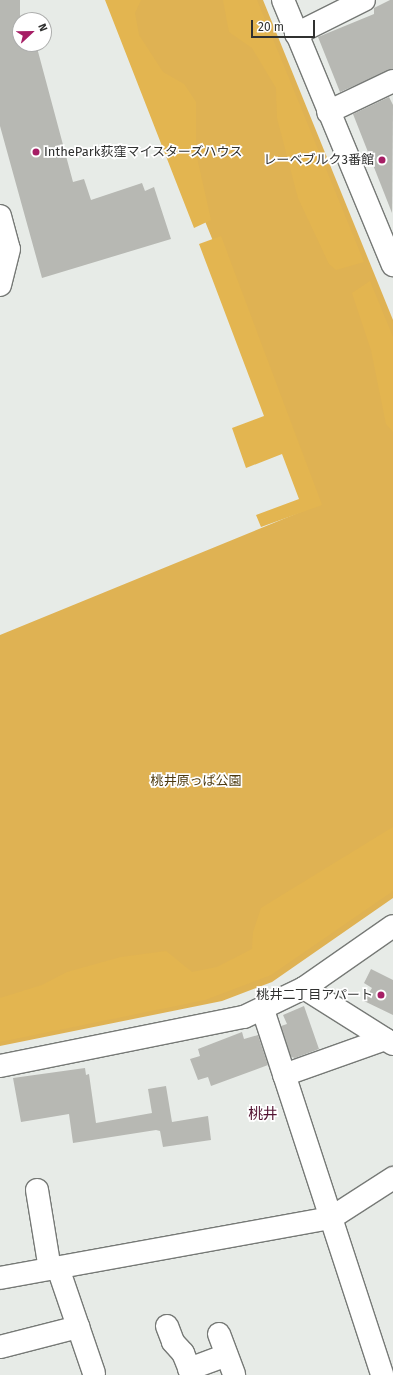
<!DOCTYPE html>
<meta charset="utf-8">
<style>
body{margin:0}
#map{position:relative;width:393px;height:1375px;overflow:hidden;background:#e7ebe7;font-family:"Fira Sans","Noto Sans JP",sans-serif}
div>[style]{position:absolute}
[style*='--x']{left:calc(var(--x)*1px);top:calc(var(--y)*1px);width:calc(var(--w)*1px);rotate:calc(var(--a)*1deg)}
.green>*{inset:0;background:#dfb253}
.forest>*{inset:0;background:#e3b550}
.building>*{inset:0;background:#b7b8b3}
.roads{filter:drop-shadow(1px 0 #767976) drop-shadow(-1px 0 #767976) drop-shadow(0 1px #767976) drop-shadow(0 -1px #767976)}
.minor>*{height:22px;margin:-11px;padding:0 11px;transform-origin:11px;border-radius:11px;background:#fff}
.dots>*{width:11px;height:11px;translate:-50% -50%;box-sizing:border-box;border:2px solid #fff;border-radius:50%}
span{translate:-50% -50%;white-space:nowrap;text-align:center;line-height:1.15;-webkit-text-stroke:3.5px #fff;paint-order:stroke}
.poi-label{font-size:13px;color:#303130}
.left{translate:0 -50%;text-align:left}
.right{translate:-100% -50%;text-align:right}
.park-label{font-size:13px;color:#4d3a0f}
.quarter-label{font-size:15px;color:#531332}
.north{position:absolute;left:12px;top:12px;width:40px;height:40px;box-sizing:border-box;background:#fff;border:1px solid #acadac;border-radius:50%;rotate:68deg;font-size:11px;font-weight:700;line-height:16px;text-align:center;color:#303130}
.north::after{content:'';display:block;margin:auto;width:14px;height:18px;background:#a61e65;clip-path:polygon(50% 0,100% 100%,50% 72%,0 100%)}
.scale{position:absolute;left:251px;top:20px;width:64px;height:18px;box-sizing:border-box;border:2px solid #303130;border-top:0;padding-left:5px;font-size:12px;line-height:14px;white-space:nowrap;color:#303130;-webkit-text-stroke:3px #fff;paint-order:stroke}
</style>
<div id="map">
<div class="green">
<i style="clip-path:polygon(115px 0,263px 0,393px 320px,393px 898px,272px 982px,222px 1001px,0 1046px,0 635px,320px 504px)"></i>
</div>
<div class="forest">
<i style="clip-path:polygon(105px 0,141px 0,135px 13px,139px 35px,163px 72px,184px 84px,196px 102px,196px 153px,211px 220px,194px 228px)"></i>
<i style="clip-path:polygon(223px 0,257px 0,364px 262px,336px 270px,329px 264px,298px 198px,277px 118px,276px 88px,252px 48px,229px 32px)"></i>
<i style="clip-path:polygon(221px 236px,322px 505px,261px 527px,256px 515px,299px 499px,282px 454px,246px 468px,232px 428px,264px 416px,199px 244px)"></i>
<i style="clip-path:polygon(370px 281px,393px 337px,393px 432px,386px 424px,371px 350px,352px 293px)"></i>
<i style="clip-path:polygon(393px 827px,393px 891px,271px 975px,205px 1000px,0 1042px,0 998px,42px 985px,67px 972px,121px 957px,166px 951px,192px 972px,217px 967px,252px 949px,253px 932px,261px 908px)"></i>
</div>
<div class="building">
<i style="clip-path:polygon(0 0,20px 0,20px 44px,36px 44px,73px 182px,84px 179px,91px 200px,142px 183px,145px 191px,154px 187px,171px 239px,42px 278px,0 126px)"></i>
<i style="clip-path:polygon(390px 0,393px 0,393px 69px,340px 92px,318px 37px,374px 14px,374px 8px)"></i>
<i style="clip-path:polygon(389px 97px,393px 105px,392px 213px,353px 114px)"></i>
<i style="clip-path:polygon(371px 969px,393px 980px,393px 1015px,364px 1001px,372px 988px,364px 983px)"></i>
<i style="clip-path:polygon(304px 1006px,319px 1049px,295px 1058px,291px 1057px,281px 1026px,287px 1024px,283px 1015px)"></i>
<i style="clip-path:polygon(242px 1032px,244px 1039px,258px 1035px,268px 1065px,211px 1086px,208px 1077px,198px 1080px,190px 1059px,200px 1056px,198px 1049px)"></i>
<i style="clip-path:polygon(85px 1068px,86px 1075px,89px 1074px,96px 1123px,152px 1113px,148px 1089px,166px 1086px,172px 1122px,208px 1116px,211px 1140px,163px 1147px,160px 1131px,156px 1130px,73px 1143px,69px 1114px,21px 1122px,13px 1078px)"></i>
</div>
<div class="roads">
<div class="minor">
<i style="--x:283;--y:0;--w:287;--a:67.5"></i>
<i style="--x:296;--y:34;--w:76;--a:-26.6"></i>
<i style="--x:328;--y:112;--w:72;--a:-25.5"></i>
<i style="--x:0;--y:216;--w:34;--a:75"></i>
<i style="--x:9;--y:249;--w:37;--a:104"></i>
<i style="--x:304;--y:988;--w:105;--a:32.2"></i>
<i style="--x:263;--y:1010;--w:384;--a:71.9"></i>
<i style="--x:0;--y:1066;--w:249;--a:-11.4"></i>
<i style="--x:244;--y:1017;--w:67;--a:-25.8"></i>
<i style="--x:304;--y:988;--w:108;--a:-34.9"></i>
<i style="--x:284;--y:1075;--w:107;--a:-19.6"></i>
<i style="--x:37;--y:1190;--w:80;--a:80.7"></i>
<i style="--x:58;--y:1268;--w:111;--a:71.1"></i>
<i style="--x:0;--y:1278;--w:336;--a:-10.3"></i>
<i style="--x:331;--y:1218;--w:74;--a:-32.8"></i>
<i style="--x:167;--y:1326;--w:17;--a:69"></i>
<i style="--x:173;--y:1342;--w:15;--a:48"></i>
<i style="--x:183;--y:1353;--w:24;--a:68"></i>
<i style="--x:219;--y:1334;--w:43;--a:69.4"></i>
<i style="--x:0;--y:1347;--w:81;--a:-14.4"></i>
<i style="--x:189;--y:1369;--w:40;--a:-20.2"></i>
</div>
</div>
<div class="dots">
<i style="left:36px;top:152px;background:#a61e65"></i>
<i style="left:382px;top:160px;background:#a61e65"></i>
<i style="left:381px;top:995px;background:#a61e65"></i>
</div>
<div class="poi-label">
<span class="left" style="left:44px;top:152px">InthePark荻窪マイスターズハウス</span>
<span class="right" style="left:374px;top:160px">レーベブルク3番館</span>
<span class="right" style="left:373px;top:995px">桃井二丁目アパート</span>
</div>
<div class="park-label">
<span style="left:196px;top:781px">桃井原っぱ公園</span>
</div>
<div class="quarter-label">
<span style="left:263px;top:1115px">桃井</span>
</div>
<div class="north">N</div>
<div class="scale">20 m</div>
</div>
